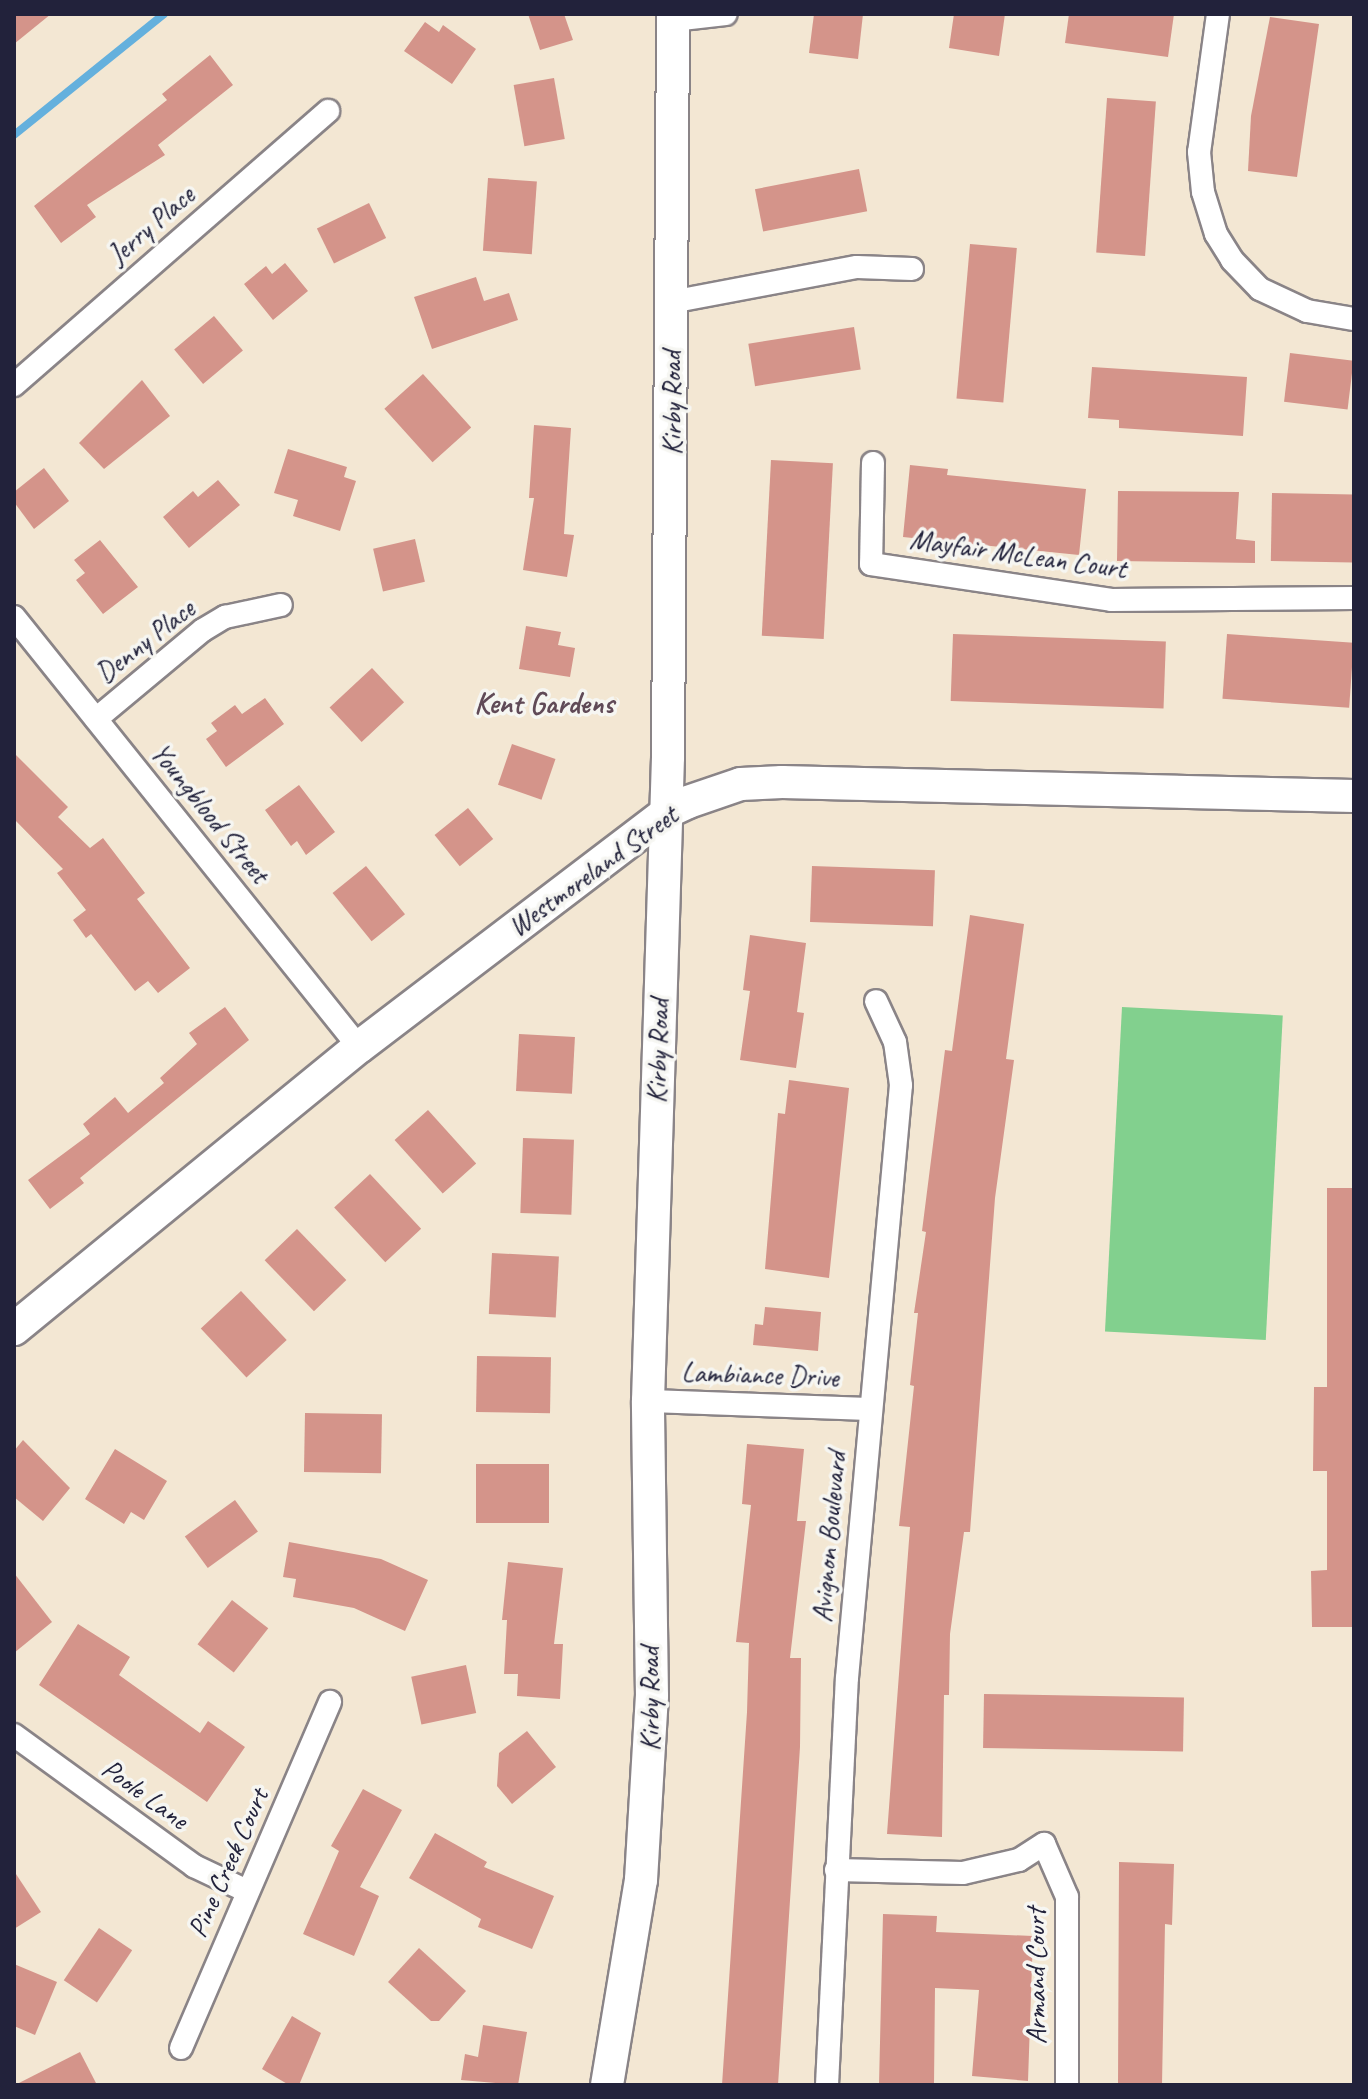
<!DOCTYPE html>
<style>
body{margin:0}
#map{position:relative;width:1368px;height:2099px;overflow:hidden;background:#f3e7d3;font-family:Caveat,sans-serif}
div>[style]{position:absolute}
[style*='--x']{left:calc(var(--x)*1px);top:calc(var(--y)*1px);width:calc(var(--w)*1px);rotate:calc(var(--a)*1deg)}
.green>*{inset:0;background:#82d08e;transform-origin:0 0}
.stream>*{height:8px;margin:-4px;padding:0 4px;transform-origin:4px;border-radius:4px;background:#64b0dd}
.building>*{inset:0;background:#d4948a;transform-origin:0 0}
.roads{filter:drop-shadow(2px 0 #8a8487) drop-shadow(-2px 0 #8a8487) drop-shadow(0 2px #8a8487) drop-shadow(0 -2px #8a8487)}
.minor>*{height:22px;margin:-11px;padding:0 11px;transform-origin:11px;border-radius:11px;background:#fff}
.secondary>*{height:32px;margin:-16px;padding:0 16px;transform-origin:16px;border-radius:16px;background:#fff}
span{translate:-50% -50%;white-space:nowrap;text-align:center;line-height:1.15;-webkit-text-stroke:7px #f6f6f2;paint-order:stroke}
.street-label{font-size:28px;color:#22223b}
.neighbourhood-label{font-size:30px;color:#604a57;font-weight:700}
.frame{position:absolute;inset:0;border:16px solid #22223b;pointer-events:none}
</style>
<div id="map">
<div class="green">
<i style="left:1122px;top:1007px;width:161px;height:325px;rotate:3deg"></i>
</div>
<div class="stream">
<i style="--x:14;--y:135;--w:193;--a:-38.9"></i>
</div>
<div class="building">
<i style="clip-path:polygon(14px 14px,51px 14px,14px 44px)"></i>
<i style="clip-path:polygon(528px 14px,564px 14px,573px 40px,540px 50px)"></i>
<i style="clip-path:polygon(814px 14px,863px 14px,858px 59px,809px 53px)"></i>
<i style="clip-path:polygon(954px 14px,1005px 14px,999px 56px,949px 48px)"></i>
<i style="clip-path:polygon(1069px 14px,1174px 14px,1168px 57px,1065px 43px)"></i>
<i style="clip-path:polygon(1270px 17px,1319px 24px,1297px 177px,1248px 171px,1251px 116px)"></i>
<i style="clip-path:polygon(425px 22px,439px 32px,443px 25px,476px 49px,452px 84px,404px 51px)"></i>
<i style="clip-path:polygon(210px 55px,233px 85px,158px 145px,165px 155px,87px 205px,96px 217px,61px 243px,34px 206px,167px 100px,162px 94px)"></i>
<i style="left:554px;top:78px;width:62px;height:41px;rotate:80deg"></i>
<i style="left:1107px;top:98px;width:49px;height:155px;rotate:4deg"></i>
<i style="left:859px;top:169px;width:43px;height:106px;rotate:79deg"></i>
<i style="left:488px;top:178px;width:49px;height:73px;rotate:4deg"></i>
<i style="left:369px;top:203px;width:39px;height:58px;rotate:64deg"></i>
<i style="left:970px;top:244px;width:47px;height:155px;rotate:5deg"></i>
<i style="clip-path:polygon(285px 263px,308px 291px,273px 320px,244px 284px,266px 266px,272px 274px)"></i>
<i style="clip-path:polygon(476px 277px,484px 301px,509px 293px,518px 320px,432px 349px,414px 297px)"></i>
<i style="left:214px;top:316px;width:45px;height:52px;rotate:50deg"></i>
<i style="left:854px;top:327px;width:43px;height:107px;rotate:81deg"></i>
<i style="left:1290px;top:353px;width:64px;height:49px;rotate:7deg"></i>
<i style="clip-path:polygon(1092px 367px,1247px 377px,1243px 436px,1119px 428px,1119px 420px,1088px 418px)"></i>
<i style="left:423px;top:374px;width:72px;height:52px;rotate:48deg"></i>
<i style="clip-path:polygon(142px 380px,170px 416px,104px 469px,79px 443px)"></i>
<i style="clip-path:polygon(534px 425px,571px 428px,564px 534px,574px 535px,567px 577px,523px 570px,534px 498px,529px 498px)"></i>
<i style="clip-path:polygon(288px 449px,347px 467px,344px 477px,356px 481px,340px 531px,293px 516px,298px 500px,274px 493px)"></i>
<i style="left:771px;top:460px;width:62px;height:176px;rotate:3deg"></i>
<i style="clip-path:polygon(910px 465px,948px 469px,947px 475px,1086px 489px,1079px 555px,903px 537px)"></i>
<i style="clip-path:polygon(44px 468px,69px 501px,34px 529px,14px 502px,14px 492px)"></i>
<i style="clip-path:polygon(218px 480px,240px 505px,189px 548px,163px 517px,193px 491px,198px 497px)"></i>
<i style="clip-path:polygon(1118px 491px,1239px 492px,1236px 539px,1255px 541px,1255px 563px,1117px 561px)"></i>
<i style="left:1272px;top:493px;width:82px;height:68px;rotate:1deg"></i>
<i style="left:415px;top:539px;width:44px;height:43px;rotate:77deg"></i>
<i style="clip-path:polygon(100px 540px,138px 587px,103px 614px,76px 580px,85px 573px,74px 560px)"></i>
<i style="clip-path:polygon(526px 626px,561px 632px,558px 645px,575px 648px,570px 677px,519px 669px)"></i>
<i style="left:953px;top:634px;width:213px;height:67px;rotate:2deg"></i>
<i style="left:1227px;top:634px;width:127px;height:65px;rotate:4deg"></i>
<i style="left:372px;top:668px;width:47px;height:58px;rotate:47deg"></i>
<i style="clip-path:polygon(265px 698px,284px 724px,226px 767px,206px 739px,217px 731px,211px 723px,235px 705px,242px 714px)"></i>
<i style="left:512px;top:744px;width:46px;height:43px;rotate:19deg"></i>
<i style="clip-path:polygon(14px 753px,68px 807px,58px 817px,90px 848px,103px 838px,145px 893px,137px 899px,190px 968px,158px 993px,148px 981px,135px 991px,91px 934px,86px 938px,73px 920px,86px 910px,57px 873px,63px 869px,14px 819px)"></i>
<i style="clip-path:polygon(299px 785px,335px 832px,306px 855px,297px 841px,291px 846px,265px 810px)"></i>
<i style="left:468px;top:808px;width:40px;height:43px;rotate:51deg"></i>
<i style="left:366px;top:866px;width:62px;height:43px;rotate:51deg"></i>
<i style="left:812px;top:866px;width:123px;height:56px;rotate:2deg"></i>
<i style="clip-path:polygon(970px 915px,1024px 924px,1006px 1059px,1014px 1060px,995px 1198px,970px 1532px,964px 1532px,950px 1634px,949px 1695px,944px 1695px,942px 1837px,887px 1834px,910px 1527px,899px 1526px,914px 1386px,910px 1385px,918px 1313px,914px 1313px,926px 1232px,922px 1231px,945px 1050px,952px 1051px)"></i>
<i style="clip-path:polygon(750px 935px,806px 943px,797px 1012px,804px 1013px,796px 1068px,740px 1060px,750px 991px,743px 990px)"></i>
<i style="clip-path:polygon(225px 1007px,249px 1040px,80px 1178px,84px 1183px,50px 1209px,28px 1180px,90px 1134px,83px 1124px,115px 1097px,128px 1113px,164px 1083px,160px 1078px,197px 1044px,189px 1033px)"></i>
<i style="left:519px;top:1034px;width:56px;height:57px;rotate:3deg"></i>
<i style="clip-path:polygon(789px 1080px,849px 1088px,829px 1278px,765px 1269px,778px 1113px,785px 1114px)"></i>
<i style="left:428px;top:1110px;width:72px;height:45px;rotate:48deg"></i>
<i style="left:523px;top:1138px;width:51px;height:75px;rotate:2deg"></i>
<i style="left:370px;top:1174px;width:75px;height:49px;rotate:47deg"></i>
<i style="clip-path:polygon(1327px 1188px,1354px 1188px,1354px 1627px,1312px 1627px,1311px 1571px,1327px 1570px,1327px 1471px,1313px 1471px,1314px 1387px,1327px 1387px)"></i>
<i style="left:297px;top:1229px;width:71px;height:45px;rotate:46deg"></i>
<i style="left:492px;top:1253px;width:67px;height:61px;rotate:3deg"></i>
<i style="left:241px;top:1291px;width:67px;height:55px;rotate:47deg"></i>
<i style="clip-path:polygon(765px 1307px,821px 1312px,818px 1351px,753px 1345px,755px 1324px,763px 1325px)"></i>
<i style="left:477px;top:1356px;width:74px;height:56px;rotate:1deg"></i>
<i style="left:305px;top:1413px;width:77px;height:59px;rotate:1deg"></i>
<i style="clip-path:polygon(23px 1440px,70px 1488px,43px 1521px,14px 1497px,14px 1451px)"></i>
<i style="clip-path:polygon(747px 1444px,804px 1449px,797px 1521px,806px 1521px,790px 1658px,801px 1658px,800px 1747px,778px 2085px,722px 2085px,747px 1712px,749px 1643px,736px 1642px,751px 1505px,742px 1504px)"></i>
<i style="clip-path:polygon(115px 1449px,167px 1481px,144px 1520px,131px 1512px,124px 1524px,85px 1499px)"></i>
<i style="left:549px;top:1464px;width:59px;height:73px;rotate:90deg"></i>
<i style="left:235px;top:1500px;width:39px;height:62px;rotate:54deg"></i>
<i style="clip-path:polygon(289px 1542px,381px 1559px,428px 1580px,405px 1631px,354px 1608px,293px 1597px,296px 1579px,283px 1577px)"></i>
<i style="clip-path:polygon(508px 1562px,563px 1568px,554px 1644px,563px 1644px,560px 1699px,517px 1696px,518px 1674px,504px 1674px,507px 1620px,502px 1620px)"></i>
<i style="clip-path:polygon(14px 1573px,52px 1622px,14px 1653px)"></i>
<i style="left:232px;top:1600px;width:46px;height:56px;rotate:38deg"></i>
<i style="clip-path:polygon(78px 1624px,130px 1657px,119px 1675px,200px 1733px,208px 1721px,245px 1747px,207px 1802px,39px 1685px)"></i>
<i style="left:466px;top:1665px;width:49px;height:56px;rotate:78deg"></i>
<i style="left:984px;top:1694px;width:200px;height:54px;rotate:1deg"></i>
<i style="clip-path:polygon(527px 1731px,556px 1767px,512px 1804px,497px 1786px,499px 1753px)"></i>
<i style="clip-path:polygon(363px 1789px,402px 1810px,360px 1887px,379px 1896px,354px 1956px,303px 1934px,339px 1851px,331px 1846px)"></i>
<i style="clip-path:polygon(435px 1833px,487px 1862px,484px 1867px,554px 1896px,532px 1949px,478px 1927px,481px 1919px,409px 1878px)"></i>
<i style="clip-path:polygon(1119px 1862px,1174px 1864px,1172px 1925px,1165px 1924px,1162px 2085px,1118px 2085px)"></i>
<i style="clip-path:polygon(14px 1871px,41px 1912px,14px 1929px)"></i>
<i style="clip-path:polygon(883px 1914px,937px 1916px,936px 1932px,1033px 1936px,1028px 2081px,972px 2076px,979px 1990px,935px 1988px,934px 2085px,879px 2085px)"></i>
<i style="left:99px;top:1928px;width:40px;height:63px;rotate:34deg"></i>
<i style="clip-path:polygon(419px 1948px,466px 1991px,439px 2021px,431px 2021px,388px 1982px)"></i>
<i style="clip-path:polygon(14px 1964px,57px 1982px,35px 2035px,14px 2026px)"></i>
<i style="clip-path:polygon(292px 2016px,321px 2033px,299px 2085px,289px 2085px,262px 2069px)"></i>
<i style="clip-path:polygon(483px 2025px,527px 2032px,518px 2085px,461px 2080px,465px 2054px,478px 2057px)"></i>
<i style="clip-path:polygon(80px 2052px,97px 2085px,15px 2085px)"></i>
</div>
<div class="roads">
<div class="minor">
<i style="--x:1218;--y:14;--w:139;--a:97.8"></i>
<i style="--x:1199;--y:152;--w:40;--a:84.3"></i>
<i style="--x:1203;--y:192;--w:44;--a:72.8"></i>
<i style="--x:1216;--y:234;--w:31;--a:58"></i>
<i style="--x:1232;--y:260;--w:40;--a:46"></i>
<i style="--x:1260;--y:289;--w:52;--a:25.1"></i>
<i style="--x:1307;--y:311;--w:48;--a:9.7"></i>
<i style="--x:673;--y:20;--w:53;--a:-6.5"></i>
<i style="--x:671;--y:302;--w:189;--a:-10.7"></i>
<i style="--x:857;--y:267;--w:55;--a:2.1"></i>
<i style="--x:14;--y:385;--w:417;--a:-41.1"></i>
<i style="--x:873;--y:463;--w:101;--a:91.1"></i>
<i style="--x:871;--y:564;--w:243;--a:8.5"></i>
<i style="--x:1111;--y:600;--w:243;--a:-0.5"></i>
<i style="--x:14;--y:617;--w:551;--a:51.26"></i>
<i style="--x:96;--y:719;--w:139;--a:-39.8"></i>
<i style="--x:203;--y:630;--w:26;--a:-31"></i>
<i style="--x:225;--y:617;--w:57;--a:-12.1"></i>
<i style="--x:648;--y:1401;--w:223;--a:2.1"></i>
<i style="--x:14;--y:1735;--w:223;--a:36"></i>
<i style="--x:194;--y:1866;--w:59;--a:25.3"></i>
<i style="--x:836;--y:1870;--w:127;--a:1.4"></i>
<i style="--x:963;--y:1873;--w:57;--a:-13.1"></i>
<i style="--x:1019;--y:1860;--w:30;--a:-33"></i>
<i style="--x:1044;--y:1844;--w:58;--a:66.5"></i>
<i style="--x:1067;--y:1897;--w:188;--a:90"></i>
<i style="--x:181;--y:2048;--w:377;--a:-66.7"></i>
<i style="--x:827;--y:2085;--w:407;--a:-87.2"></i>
<i style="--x:847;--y:1678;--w:595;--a:-84.8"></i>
<i style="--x:901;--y:1085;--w:43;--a:-97.9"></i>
<i style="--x:895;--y:1042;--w:45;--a:-114.9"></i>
</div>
<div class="secondary">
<i style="--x:14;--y:1329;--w:446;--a:-39.3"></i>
<i style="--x:359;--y:1047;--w:387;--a:-37.3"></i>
<i style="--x:667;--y:812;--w:23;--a:-25"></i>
<i style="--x:688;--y:802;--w:56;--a:-18.8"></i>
<i style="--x:741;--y:784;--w:41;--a:-2.8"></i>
<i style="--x:782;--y:782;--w:572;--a:1.4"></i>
<i style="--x:607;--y:2085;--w:208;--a:-80.6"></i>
<i style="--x:641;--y:1880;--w:184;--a:-86.6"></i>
<i style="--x:652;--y:1696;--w:295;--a:-90.8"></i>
<i style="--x:648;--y:1401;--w:644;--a:-88.22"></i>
<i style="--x:668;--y:757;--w:743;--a:-89.61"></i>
</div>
</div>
<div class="street-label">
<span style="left:151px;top:225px;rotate:-41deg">Jerry Place</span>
<span style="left:672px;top:403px;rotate:-90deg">Kirby Road</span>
<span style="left:1018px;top:554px;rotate:8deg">Mayfair McLean Court</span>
<span style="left:145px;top:641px;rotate:-38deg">Denny Place</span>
<span style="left:210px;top:813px;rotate:51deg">Youngblood Street</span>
<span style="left:593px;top:871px;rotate:-36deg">Westmoreland Street</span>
<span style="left:658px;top:1051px;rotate:-88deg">Kirby Road</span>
<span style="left:760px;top:1375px;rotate:2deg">Lambiance Drive</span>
<span style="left:829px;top:1537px;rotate:-85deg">Avignon Boulevard</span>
<span style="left:650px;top:1699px;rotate:-90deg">Kirby Road</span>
<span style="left:145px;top:1794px;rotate:36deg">Poole Lane</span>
<span style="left:228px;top:1863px;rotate:-66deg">Pine Creek Court</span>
<span style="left:1036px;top:1976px;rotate:-90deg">Armand Court</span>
</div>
<div class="neighbourhood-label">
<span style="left:544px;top:703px">Kent Gardens</span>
</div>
<div class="frame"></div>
</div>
